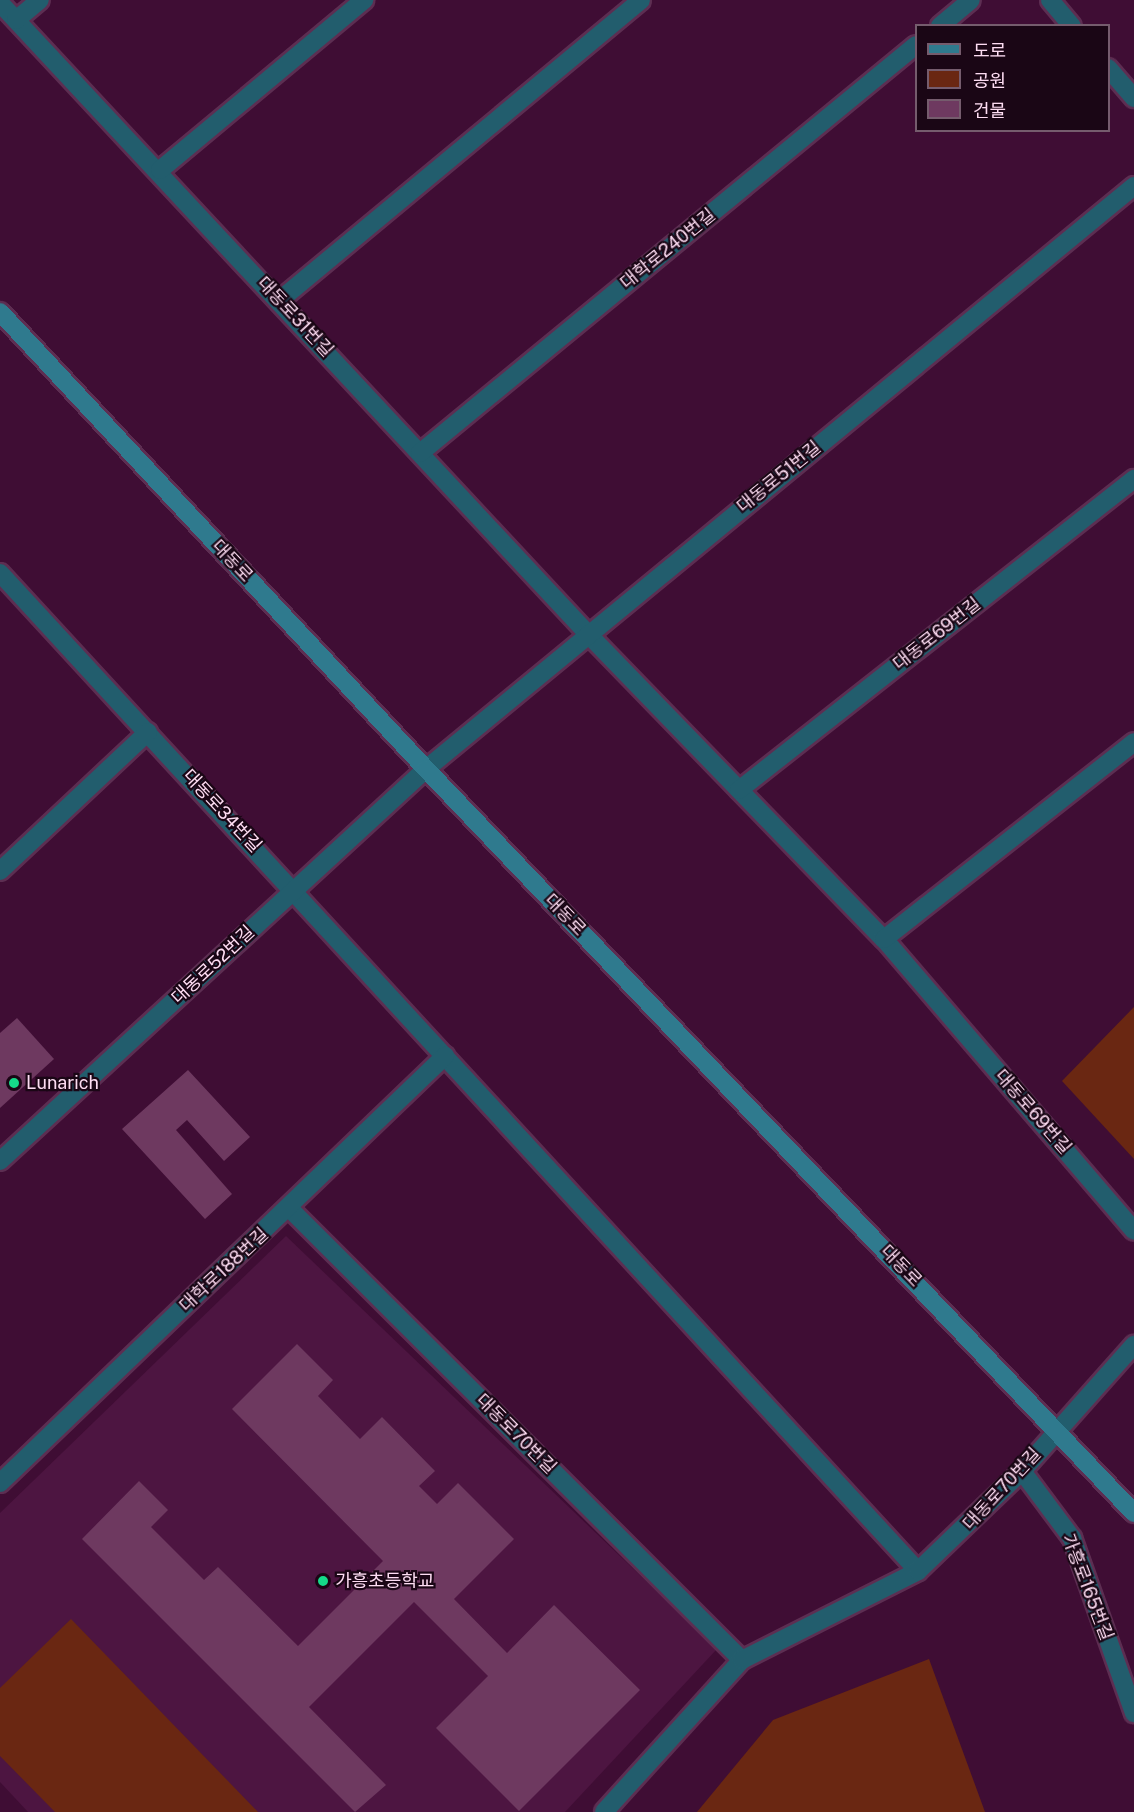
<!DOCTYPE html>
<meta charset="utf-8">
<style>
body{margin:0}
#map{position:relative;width:1134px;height:1812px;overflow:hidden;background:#3f0d34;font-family:"Public Sans","Noto Sans KR",sans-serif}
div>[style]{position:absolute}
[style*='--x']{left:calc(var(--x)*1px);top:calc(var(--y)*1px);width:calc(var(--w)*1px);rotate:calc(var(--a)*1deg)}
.built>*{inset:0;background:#4d1541}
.green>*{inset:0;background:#6a2712}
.building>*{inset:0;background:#6e3960}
.roads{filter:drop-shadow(2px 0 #5d2e52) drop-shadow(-2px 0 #5d2e52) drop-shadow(0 2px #5d2e52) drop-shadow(0 -2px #5d2e52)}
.minor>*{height:18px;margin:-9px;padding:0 9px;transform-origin:9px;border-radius:9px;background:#225d6d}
.secondary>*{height:18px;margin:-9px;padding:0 9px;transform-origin:9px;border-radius:9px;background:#2f7a8e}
.dots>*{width:16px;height:16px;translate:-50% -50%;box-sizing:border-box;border:3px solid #1a0615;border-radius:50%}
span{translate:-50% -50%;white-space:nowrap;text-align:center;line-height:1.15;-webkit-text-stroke:4.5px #1a0615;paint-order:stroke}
.street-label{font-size:18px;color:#fddcf2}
.poi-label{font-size:18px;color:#fddcf2}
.left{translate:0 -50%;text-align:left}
.legend{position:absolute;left:915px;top:24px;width:195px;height:108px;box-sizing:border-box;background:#1a0615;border:2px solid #755c6d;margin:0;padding:8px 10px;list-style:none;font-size:18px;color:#fddcf2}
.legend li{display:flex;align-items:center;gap:12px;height:30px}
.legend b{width:30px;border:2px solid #755c6d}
</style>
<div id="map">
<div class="built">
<i style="clip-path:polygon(286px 1236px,717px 1649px,565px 1812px,28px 1812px,0 1782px,0 1513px)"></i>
</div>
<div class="green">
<i style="clip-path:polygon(1134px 1007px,1134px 1159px,1062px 1081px)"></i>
<i style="clip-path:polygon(71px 1619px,258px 1812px,55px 1812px,0 1756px,0 1688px)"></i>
<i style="clip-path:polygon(929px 1659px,985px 1812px,697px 1812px,773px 1720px)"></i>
</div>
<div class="building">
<i style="clip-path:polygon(17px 1018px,54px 1059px,0 1108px,0 1033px)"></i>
<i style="clip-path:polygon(188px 1070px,250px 1137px,224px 1161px,187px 1120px,176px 1130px,232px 1194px,205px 1219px,122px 1129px)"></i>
<i style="clip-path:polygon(297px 1344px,333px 1380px,318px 1396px,360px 1439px,382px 1417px,435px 1471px,419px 1486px,437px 1504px,458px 1483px,514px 1539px,454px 1599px,507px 1653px,554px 1605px,640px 1690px,519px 1811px,436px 1728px,488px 1676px,414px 1602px,309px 1707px,386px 1785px,355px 1812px,82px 1539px,139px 1481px,168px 1510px,151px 1527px,204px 1580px,218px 1567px,298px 1646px,383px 1561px,232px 1409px)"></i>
</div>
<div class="roads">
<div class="minor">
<i style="--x:1050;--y:0;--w:34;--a:50"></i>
<i style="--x:0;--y:3;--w:862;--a:47.02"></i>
<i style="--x:588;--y:634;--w:425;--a:45.9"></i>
<i style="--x:884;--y:939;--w:384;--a:49.4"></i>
<i style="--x:16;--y:20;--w:31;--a:-40"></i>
<i style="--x:940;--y:26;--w:40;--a:-40"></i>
<i style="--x:1108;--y:68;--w:40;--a:49"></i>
<i style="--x:160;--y:170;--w:266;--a:-39.8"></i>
<i style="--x:280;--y:300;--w:469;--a:-39.7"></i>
<i style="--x:420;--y:453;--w:642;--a:-39.44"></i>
<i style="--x:0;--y:573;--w:1356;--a:47.39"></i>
<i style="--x:739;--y:790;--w:503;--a:-38.21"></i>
<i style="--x:0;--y:871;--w:203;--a:-43.2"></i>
<i style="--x:884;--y:939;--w:318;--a:-38.2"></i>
<i style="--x:0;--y:1161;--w:579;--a:-42.62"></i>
<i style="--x:426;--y:769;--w:917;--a:-39.47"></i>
<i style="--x:289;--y:1208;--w:640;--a:44.94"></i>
<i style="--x:1022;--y:1471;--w:84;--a:53.3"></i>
<i style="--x:1072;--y:1538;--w:186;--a:70.5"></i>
<i style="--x:0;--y:1483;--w:617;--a:-43.82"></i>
<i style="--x:604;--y:1812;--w:205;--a:-47.8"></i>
<i style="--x:742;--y:1660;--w:197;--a:-26.8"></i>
<i style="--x:918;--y:1571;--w:144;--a:-43.9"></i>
<i style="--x:1022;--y:1471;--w:169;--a:-48.4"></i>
</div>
<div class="secondary">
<i style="--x:0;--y:312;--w:625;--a:47.01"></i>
<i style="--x:426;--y:769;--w:1027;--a:46.42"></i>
</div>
</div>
<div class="dots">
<i style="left:14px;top:1083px;background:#15d989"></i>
<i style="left:323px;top:1581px;background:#15d989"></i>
</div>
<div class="street-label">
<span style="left:668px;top:249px;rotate:-39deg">대학로240번길</span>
<span style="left:295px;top:317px;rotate:47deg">대동로31번길</span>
<span style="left:779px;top:477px;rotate:-39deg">대동로51번길</span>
<span style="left:232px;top:561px;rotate:47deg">대동로</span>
<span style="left:937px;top:634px;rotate:-38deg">대동로69번길</span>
<span style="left:222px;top:811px;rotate:47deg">대동로34번길</span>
<span style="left:565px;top:915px;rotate:46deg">대동로</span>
<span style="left:213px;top:965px;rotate:-43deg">대동로52번길</span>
<span style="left:1033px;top:1112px;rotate:49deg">대동로69번길</span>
<span style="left:901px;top:1266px;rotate:46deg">대동로</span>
<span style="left:224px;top:1270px;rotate:-43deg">대학로188번길</span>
<span style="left:516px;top:1434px;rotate:45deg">대동로70번길</span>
<span style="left:1002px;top:1489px;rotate:-47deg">대동로70번길</span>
<span style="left:1087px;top:1587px;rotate:69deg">가흥로165번길</span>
</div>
<div class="poi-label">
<span class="left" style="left:26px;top:1083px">Lunarich</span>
<span class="left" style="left:335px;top:1581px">가흥초등학교</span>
</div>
<ul class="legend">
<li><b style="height:8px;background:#2f7a8e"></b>도로</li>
<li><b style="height:16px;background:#6a2712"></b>공원</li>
<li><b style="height:16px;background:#6e3960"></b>건물</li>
</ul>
</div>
